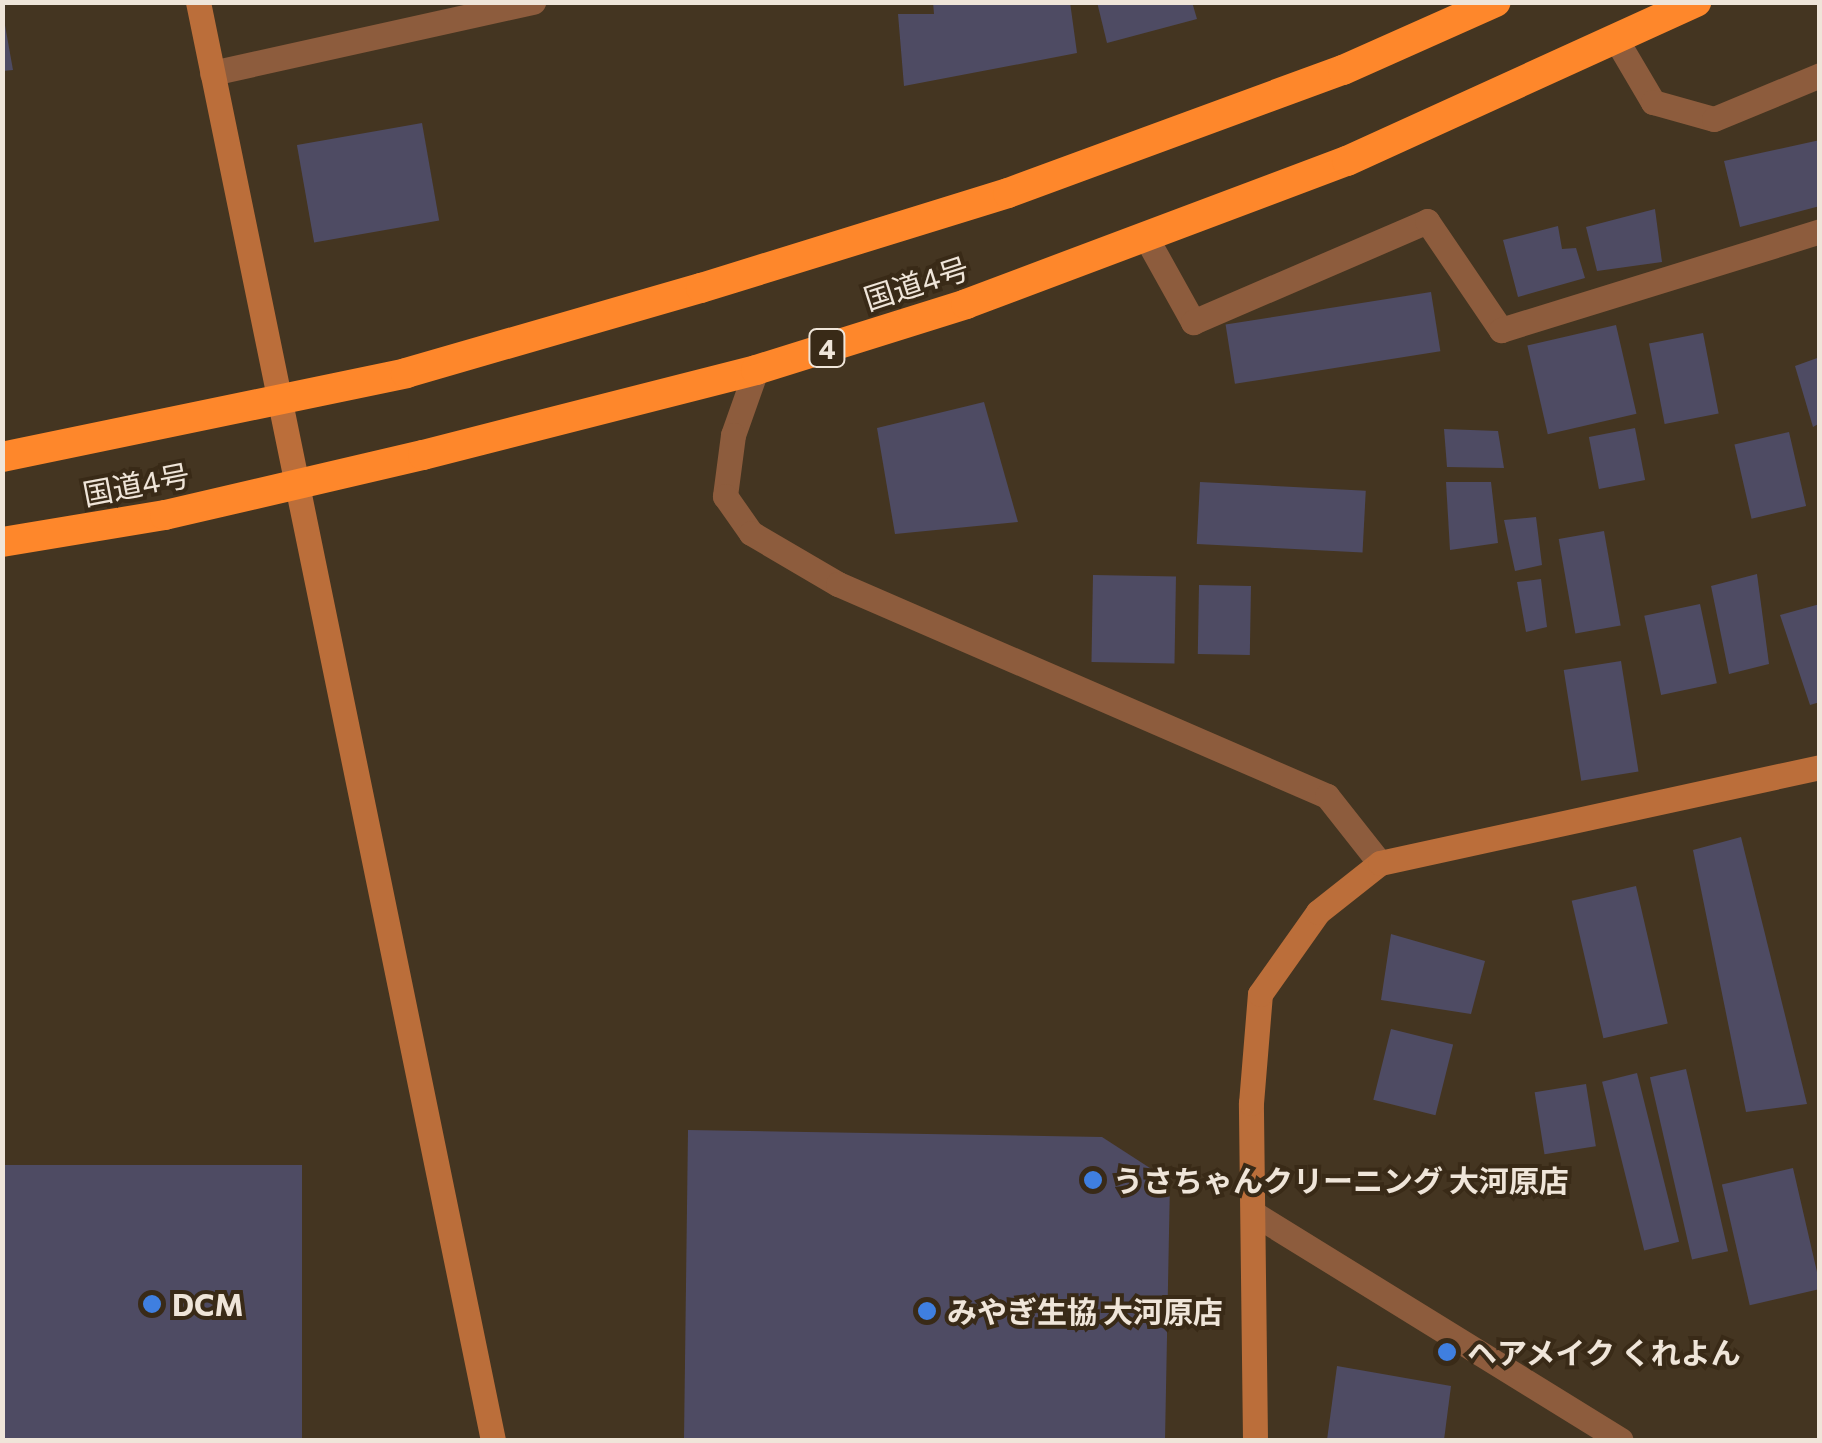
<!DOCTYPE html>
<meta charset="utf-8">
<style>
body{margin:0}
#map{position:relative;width:1822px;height:1443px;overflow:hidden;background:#443521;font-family:Commissioner,"Noto Sans JP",sans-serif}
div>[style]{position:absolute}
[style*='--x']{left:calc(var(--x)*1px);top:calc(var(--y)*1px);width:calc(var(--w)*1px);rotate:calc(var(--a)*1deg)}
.building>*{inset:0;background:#4e4b63;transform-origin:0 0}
.street>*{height:25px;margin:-12.5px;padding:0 12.5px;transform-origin:12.5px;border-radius:12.5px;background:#8d5c3d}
.secondary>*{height:25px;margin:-12.5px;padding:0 12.5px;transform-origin:12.5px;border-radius:12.5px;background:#bb6e3a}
.highway>*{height:30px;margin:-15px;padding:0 15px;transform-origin:15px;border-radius:15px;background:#fe872b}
.dots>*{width:28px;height:28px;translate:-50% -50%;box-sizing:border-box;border:5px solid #392a17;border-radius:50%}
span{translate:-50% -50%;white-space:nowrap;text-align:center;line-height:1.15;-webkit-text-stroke:8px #392a17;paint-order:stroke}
.shield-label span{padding:2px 8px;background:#392a17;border:2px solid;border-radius:8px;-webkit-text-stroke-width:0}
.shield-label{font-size:28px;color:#efe5d9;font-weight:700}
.street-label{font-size:30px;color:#efe5d9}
.poi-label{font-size:30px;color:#efe5d9;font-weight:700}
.left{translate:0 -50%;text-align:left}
.frame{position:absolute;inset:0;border:5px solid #efe5d9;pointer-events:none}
</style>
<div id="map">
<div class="building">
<i style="clip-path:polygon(933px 2px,1070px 2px,1077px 53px,904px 86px,898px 14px,934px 14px)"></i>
<i style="clip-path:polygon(1097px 2px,1192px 2px,1197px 19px,1107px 43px)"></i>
<i style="clip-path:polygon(3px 14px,13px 70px,3px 71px)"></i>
<i style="left:422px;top:123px;width:99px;height:127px;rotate:80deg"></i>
<i style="clip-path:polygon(1820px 140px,1820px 206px,1740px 227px,1724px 161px)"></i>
<i style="clip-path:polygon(1655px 209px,1662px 262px,1597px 271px,1586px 227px)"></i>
<i style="clip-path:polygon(1558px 226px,1562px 249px,1576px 248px,1585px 278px,1518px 297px,1503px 240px)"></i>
<i style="left:1431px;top:292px;width:60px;height:208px;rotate:81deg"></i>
<i style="left:1616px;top:325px;width:91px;height:91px;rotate:77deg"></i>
<i style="left:1703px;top:333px;width:82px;height:55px;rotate:79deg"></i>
<i style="clip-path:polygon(1820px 357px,1820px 423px,1813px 427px,1795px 366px)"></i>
<i style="clip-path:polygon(984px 402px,1018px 522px,895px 534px,877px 428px)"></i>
<i style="left:1635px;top:428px;width:53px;height:47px;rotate:79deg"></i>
<i style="clip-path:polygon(1444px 429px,1498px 431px,1504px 468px,1447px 467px)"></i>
<i style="left:1789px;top:432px;width:76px;height:56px;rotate:77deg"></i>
<i style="left:1200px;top:482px;width:166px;height:62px;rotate:3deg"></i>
<i style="clip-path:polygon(1446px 482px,1491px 482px,1498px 543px,1450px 550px)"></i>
<i style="clip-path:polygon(1536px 517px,1542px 565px,1515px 571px,1504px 520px)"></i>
<i style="left:1604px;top:531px;width:96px;height:46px;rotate:80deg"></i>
<i style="clip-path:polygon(1757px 574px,1769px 664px,1729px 674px,1711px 586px)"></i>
<i style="left:1093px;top:575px;width:83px;height:87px;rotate:1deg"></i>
<i style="clip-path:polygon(1541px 579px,1547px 627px,1526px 632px,1517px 582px)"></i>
<i style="left:1199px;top:585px;width:52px;height:69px;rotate:1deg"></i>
<i style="left:1700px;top:604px;width:81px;height:57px;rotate:78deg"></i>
<i style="clip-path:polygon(1820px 604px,1820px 702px,1810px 705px,1780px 615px)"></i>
<i style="left:1621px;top:661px;width:112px;height:58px;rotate:81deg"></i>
<i style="clip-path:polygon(1741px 837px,1807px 1104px,1746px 1112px,1693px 850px)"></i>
<i style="left:1636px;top:886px;width:141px;height:66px;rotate:77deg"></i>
<i style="clip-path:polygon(1391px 934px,1485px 961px,1471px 1014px,1381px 1000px)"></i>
<i style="left:1391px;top:1029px;width:64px;height:73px;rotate:14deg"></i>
<i style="left:1686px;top:1069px;width:187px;height:37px;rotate:77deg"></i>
<i style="left:1637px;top:1073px;width:174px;height:36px;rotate:76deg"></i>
<i style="left:1586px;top:1084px;width:63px;height:52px;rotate:81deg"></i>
<i style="clip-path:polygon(688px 1130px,1102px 1137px,1170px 1181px,1165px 1440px,684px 1440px)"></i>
<i style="left:2px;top:1165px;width:300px;height:275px"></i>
<i style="left:1793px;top:1168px;width:124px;height:73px;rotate:77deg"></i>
<i style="clip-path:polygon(1337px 1366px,1451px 1386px,1444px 1440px,1327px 1440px)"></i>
</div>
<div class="street">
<i style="--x:1617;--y:41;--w:71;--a:59.5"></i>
<i style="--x:1653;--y:102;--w:63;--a:15.6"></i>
<i style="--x:1714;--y:119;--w:115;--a:-22.5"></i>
<i style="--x:212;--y:73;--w:329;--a:-12.5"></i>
<i style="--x:1148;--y:241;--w:93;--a:60.9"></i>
<i style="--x:1193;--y:322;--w:255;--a:-23.3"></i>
<i style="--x:1427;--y:221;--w:132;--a:55.8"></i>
<i style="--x:1501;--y:330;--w:334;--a:-17.2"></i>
<i style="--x:756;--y:370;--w:69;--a:109.5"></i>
<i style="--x:733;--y:435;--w:62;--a:97.5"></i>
<i style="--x:725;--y:496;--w:45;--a:54.9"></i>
<i style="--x:751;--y:533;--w:101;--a:30.4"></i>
<i style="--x:838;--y:584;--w:533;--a:23.44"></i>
<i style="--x:1327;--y:796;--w:85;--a:51.7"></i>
<i style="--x:1253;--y:1213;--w:432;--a:31.7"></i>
</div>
<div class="secondary">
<i style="--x:198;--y:2;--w:1468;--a:78.41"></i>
<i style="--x:1255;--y:1440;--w:337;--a:-90.7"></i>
<i style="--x:1251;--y:1103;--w:109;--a:-85.3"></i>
<i style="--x:1260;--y:994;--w:100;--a:-54.7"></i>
<i style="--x:1318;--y:912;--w:79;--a:-38.3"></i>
<i style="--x:1380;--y:863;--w:450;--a:-12.3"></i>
</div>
<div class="highway">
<i style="--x:2;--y:457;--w:413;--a:-11.7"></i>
<i style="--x:406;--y:373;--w:307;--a:-16.1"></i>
<i style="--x:701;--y:288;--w:321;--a:-17.2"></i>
<i style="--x:1008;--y:193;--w:357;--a:-20.2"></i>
<i style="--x:1343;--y:70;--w:167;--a:-24"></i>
<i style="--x:2;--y:542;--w:165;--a:-9.4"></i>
<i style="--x:165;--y:515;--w:265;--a:-13.1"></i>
<i style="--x:423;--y:455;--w:344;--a:-14.3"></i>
<i style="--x:756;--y:370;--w:220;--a:-17.4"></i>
<i style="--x:966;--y:304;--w:407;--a:-20.6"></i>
<i style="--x:1347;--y:161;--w:384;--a:-24.5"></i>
</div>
<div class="dots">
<i style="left:1093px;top:1180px;background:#3f7fe0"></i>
<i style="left:152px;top:1304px;background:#3f7fe0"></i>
<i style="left:927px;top:1311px;background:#3f7fe0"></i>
<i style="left:1447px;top:1352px;background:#3f7fe0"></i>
</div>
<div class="shield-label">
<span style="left:827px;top:348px">4</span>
</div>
<div class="street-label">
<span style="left:916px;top:283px;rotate:-18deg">国道4号</span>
<span style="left:136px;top:484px;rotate:-11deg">国道4号</span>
</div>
<div class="poi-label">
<span class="left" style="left:1113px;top:1180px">うさちゃんクリーニング 大河原店</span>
<span class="left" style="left:172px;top:1304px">DCM</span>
<span class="left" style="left:947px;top:1311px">みやぎ生協 大河原店</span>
<span class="left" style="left:1467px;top:1352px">ヘアメイク くれよん</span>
</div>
<div class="frame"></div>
</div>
